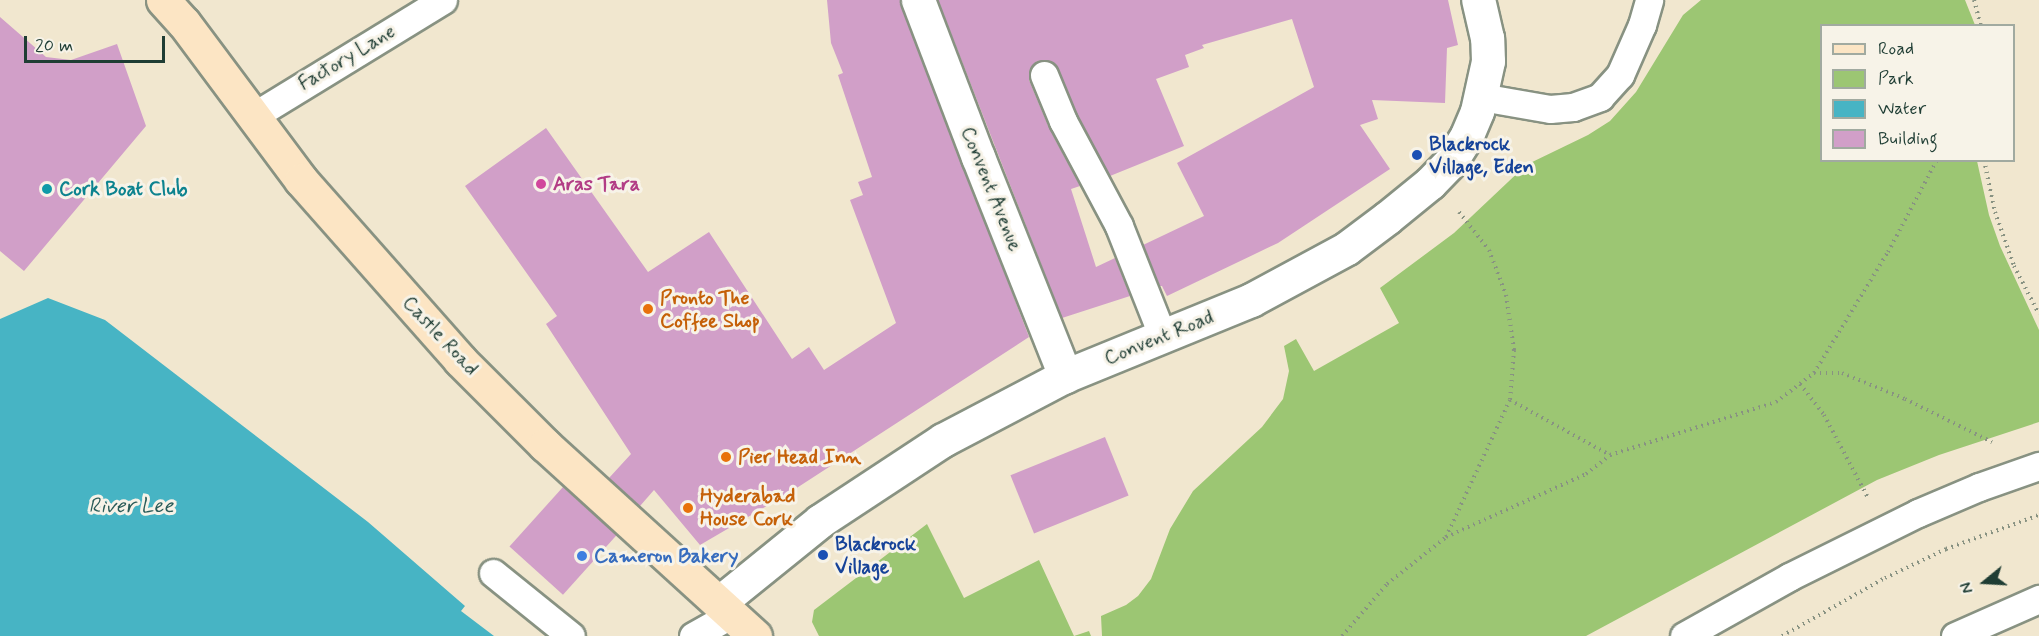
<!DOCTYPE html>
<style>
body{margin:0}
#map{position:relative;width:2039px;height:636px;overflow:hidden;background:#f1e7cf;font-family:Mynerve,sans-serif}
div>[style]{position:absolute}
[style*='--x']{left:calc(var(--x)*1px);top:calc(var(--y)*1px);width:calc(var(--w)*1px);rotate:calc(var(--a)*1deg)}
.green>*{inset:0;background:#9cc673}
.water>*{inset:0;background:#47b4c4}
.building>*{inset:0;background:#d19fc8;transform-origin:0 0}
.path>*{height:4px;margin-top:-2px;transform-origin:0;background:repeating-linear-gradient(90deg,#889282 0 1.5px,transparent 0 6px)}
.roads{filter:drop-shadow(2px 0 #889282) drop-shadow(-2px 0 #889282) drop-shadow(0 2px #889282) drop-shadow(0 -2px #889282)}
.lane>*{height:27px;margin:-13.5px;padding:0 13.5px;transform-origin:13.5px;border-radius:13.5px;background:#fff}
.street>*{height:33px;margin:-16.5px;padding:0 16.5px;transform-origin:16.5px;border-radius:16.5px;background:#fff}
.secondary>*{height:33px;margin:-16.5px;padding:0 16.5px;transform-origin:16.5px;border-radius:16.5px;background:#fce5c4}
.dots>*{width:16px;height:16px;translate:-50% -50%;box-sizing:border-box;border:3px solid #f7f3e8;border-radius:50%}
span{translate:-50% -50%;white-space:nowrap;text-align:center;line-height:1.15;-webkit-text-stroke:6px #f7f3e8;paint-order:stroke}
.street-label{font-size:20px;color:#1f3d34}
.transit-label{font-size:20px;color:#164399;font-weight:700}
.left{translate:0 -50%;text-align:left}
.hotel-label{font-size:20px;color:#b23c85;font-weight:700}
.culture-label{font-size:20px;color:#0d838f;font-weight:700}
.food-label{font-size:20px;color:#c56008;font-weight:700}
.shop-label{font-size:20px;color:#366cbe;font-weight:700}
.water-label{font-size:21px;color:#295b58;font-style:italic}
.legend{position:absolute;left:1820px;top:24px;width:195px;height:138px;box-sizing:border-box;background:#f7f3e8;border:2px solid #a1aaa0;margin:0;padding:8px 10px;list-style:none;font-size:18px;color:#1f3d34}
.legend li{display:flex;align-items:center;gap:12px;height:30px}
.legend b{width:30px;border:2px solid #a1aaa0}
.north{position:absolute;left:1955px;top:552px;width:60px;height:60px;-webkit-text-stroke:4px #f7f3e8;paint-order:stroke;rotate:252deg;font-size:16px;font-weight:700;line-height:24px;text-align:center;color:#1f3d34}
.north::after{content:'';display:block;margin:auto;width:21px;height:27px;background:#1f3d34;clip-path:polygon(50% 0,100% 100%,50% 72%,0 100%)}
.scale{position:absolute;left:24px;top:36px;width:141px;height:27px;box-sizing:border-box;border:3px solid #1f3d34;border-top:0;padding-left:8px;font-size:18px;line-height:21px;white-space:nowrap;color:#1f3d34;-webkit-text-stroke:4px #f7f3e8;paint-order:stroke}
</style>
<div id="map">
<div class="green">
<i style="clip-path:polygon(1701px 0,1965px 0,1975px 25px,1822px 26px,1822px 160px,1977px 161px,1989px 215px,2000px 246px,2039px 330px,2039px 422px,1939px 455px,1877px 480px,1586px 636px,1102px 636px,1101px 616px,1126px 605px,1138px 596px,1151px 579px,1170px 529px,1193px 491px,1262px 427px,1283px 399px,1289px 371px,1284px 346px,1296px 339px,1314px 371px,1399px 323px,1380px 288px,1454px 233px,1526px 165px,1588px 135px,1610px 121px,1636px 92px,1683px 15px)"></i>
<i style="clip-path:polygon(927px 524px,964px 598px,1039px 560px,1074px 636px,1089px 631px,1091px 636px,819px 636px,812px 622px,814px 610px)"></i>
</div>
<div class="water">
<i style="clip-path:polygon(48px 298px,105px 320px,368px 522px,465px 606px,461px 611px,494px 636px,0 636px,0 319px)"></i>
</div>
<div class="building">
<i style="clip-path:polygon(827px 0,900px 0,1029px 337px,789px 493px,700px 545px,654px 490px,640px 506px,609px 478px,631px 454px,546px 324px,557px 316px,465px 186px,546px 128px,648px 272px,709px 232px,792px 359px,809px 347px,824px 370px,896px 323px,850px 200px,863px 195px,858px 182px,872px 177px,838px 75px,843px 73px,831px 43px)"></i>
<i style="clip-path:polygon(938px 0,1448px 0,1458px 45px,1447px 48px,1445px 103px,1372px 100px,1378px 119px,1360px 125px,1390px 169px,1278px 243px,1167px 296px,1162px 286px,1160px 286px,1143px 245px,1204px 216px,1177px 163px,1314px 87px,1292px 19px,1202px 45px,1204px 48px,1185px 55px,1189px 67px,1156px 79px,1184px 146px,1110px 176px,1077px 114px,1058px 68px,1047px 60px,1037px 61px,1029px 72px,1029px 80px,1049px 128px,1080px 186px,1071px 189px,1096px 267px,1115px 258px,1130px 296px,1062px 318px)"></i>
<i style="clip-path:polygon(0 17px,46px 57px,71px 60px,117px 44px,146px 126px,24px 271px,0 251px)"></i>
<i style="left:1105px;top:437px;width:63px;height:102px;rotate:68deg"></i>
<i style="left:563px;top:487px;width:72px;height:80px;rotate:42deg"></i>
</div>
<div class="path">
<i style="--x:1974;--y:0;--w:27;--a:75"></i>
<i style="--x:1984;--y:160;--w:53;--a:78.1"></i>
<i style="--x:1995;--y:212;--w:57;--a:70.6"></i>
<i style="--x:2014;--y:266;--w:54;--a:62.5"></i>
<i style="--x:1459;--y:212;--w:48;--a:51.7"></i>
<i style="--x:1489;--y:250;--w:48;--a:69.3"></i>
<i style="--x:1506;--y:295;--w:56;--a:81.7"></i>
<i style="--x:1514;--y:350;--w:50;--a:94.6"></i>
<i style="--x:1510;--y:400;--w:114;--a:28.8"></i>
<i style="--x:1814;--y:373;--w:28;--a:0"></i>
<i style="--x:1842;--y:373;--w:68;--a:22.4"></i>
<i style="--x:1905;--y:399;--w:97;--a:26.3"></i>
<i style="--x:1800;--y:384;--w:39;--a:52"></i>
<i style="--x:1824;--y:415;--w:92;--a:62"></i>
<i style="--x:1446;--y:537;--w:151;--a:-65"></i>
<i style="--x:1342;--y:636;--w:69;--a:-49.1"></i>
<i style="--x:1387;--y:584;--w:75;--a:-38.5"></i>
<i style="--x:1446;--y:537;--w:154;--a:-24.2"></i>
<i style="--x:1586;--y:474;--w:31;--a:-38"></i>
<i style="--x:1610;--y:455;--w:174;--a:-17.7"></i>
<i style="--x:1776;--y:402;--w:48;--a:-37.3"></i>
<i style="--x:1814;--y:373;--w:142;--a:-58.6"></i>
<i style="--x:1888;--y:252;--w:104;--a:-62"></i>
<i style="--x:1782;--y:636;--w:118;--a:-29.4"></i>
<i style="--x:1885;--y:578;--w:68;--a:-25.4"></i>
<i style="--x:1946;--y:549;--w:99;--a:-20.1"></i>
</div>
<div class="roads">
<div class="lane">
<i style="--x:1044;--y:75;--w:50;--a:67.6"></i>
<i style="--x:1063;--y:121;--w:119;--a:61.9"></i>
<i style="--x:1119;--y:226;--w:119;--a:68.4"></i>
<i style="--x:1481;--y:97;--w:70;--a:9.9"></i>
<i style="--x:1550;--y:109;--w:23;--a:-5"></i>
<i style="--x:1573;--y:107;--w:29;--a:-20"></i>
<i style="--x:1600;--y:97;--w:30;--a:-48"></i>
<i style="--x:1620;--y:75;--w:55;--a:-66.3"></i>
<i style="--x:1642;--y:25;--w:26;--a:-74"></i>
<i style="--x:252;--y:117;--w:224;--a:-31.5"></i>
<i style="--x:493;--y:573;--w:100;--a:38.9"></i>
<i style="--x:693;--y:636;--w:45;--a:-29.4"></i>
<i style="--x:1684;--y:636;--w:120;--a:-29.3"></i>
<i style="--x:1789;--y:577;--w:144;--a:-26.4"></i>
<i style="--x:1918;--y:513;--w:66;--a:-23.1"></i>
<i style="--x:1979;--y:487;--w:64;--a:-19.3"></i>
<i style="--x:1955;--y:636;--w:92;--a:-23.8"></i>
</div>
<div class="street">
<i style="--x:918;--y:0;--w:168;--a:69.1"></i>
<i style="--x:978;--y:157;--w:236;--a:68.3"></i>
<i style="--x:720;--y:602;--w:129;--a:-39"></i>
<i style="--x:820;--y:521;--w:147;--a:-33.4"></i>
<i style="--x:943;--y:440;--w:138;--a:-27.7"></i>
<i style="--x:1065;--y:376;--w:201;--a:-22.2"></i>
<i style="--x:1251;--y:300;--w:109;--a:-28.4"></i>
<i style="--x:1347;--y:248;--w:50;--a:-36.9"></i>
<i style="--x:1387;--y:218;--w:55;--a:-39.1"></i>
<i style="--x:1430;--y:183;--w:30;--a:-46"></i>
<i style="--x:1451;--y:161;--w:31;--a:-58"></i>
<i style="--x:1467;--y:135;--w:26;--a:-67"></i>
<i style="--x:1477;--y:111;--w:51;--a:-77.6"></i>
<i style="--x:1488;--y:61;--w:23;--a:-92"></i>
<i style="--x:1487;--y:38;--w:39;--a:-103"></i>
</div>
<div class="secondary">
<i style="--x:163;--y:0;--w:31;--a:48"></i>
<i style="--x:184;--y:23;--w:196;--a:53.3"></i>
<i style="--x:301;--y:180;--w:240;--a:48.5"></i>
<i style="--x:460;--y:360;--w:120;--a:45"></i>
<i style="--x:545;--y:445;--w:284;--a:42.3"></i>
</div>
</div>
<div class="dots">
<i style="left:1417px;top:155px;background:#1a4fb4"></i>
<i style="left:541px;top:184px;background:#d1479c"></i>
<i style="left:47px;top:189px;background:#0f9aa8"></i>
<i style="left:648px;top:309px;background:#e8710a"></i>
<i style="left:726px;top:457px;background:#e8710a"></i>
<i style="left:688px;top:508px;background:#e8710a"></i>
<i style="left:823px;top:555px;background:#1a4fb4"></i>
<i style="left:582px;top:556px;background:#3f7fe0"></i>
</div>
<div class="street-label">
<span style="left:347px;top:58px;rotate:-31deg">Factory Lane</span>
<span style="left:991px;top:189px;rotate:68deg">Convent Avenue</span>
<span style="left:440px;top:336px;rotate:47deg">Castle Road</span>
<span style="left:1159px;top:338px;rotate:-22deg">Convent Road</span>
</div>
<div class="transit-label">
<span class="left" style="left:1429px;top:156px">Blackrock<br>Village, Eden</span>
<span class="left" style="left:835px;top:556px">Blackrock<br>Village</span>
</div>
<div class="hotel-label">
<span class="left" style="left:553px;top:184px">Aras Tara</span>
</div>
<div class="culture-label">
<span class="left" style="left:59px;top:189px">Cork Boat Club</span>
</div>
<div class="food-label">
<span class="left" style="left:660px;top:310px">Pronto The<br>Coffee Shop</span>
<span class="left" style="left:738px;top:457px">Pier Head Inn</span>
<span class="left" style="left:700px;top:508px">Hyderabad<br>House Cork</span>
</div>
<div class="shop-label">
<span class="left" style="left:594px;top:556px">Cameron Bakery</span>
</div>
<div class="water-label">
<span style="left:131px;top:506px">River Lee</span>
</div>
<ul class="legend">
<li><b style="height:8px;background:#fce5c4"></b>Road</li>
<li><b style="height:16px;background:#9cc673"></b>Park</li>
<li><b style="height:16px;background:#47b4c4"></b>Water</li>
<li><b style="height:16px;background:#d19fc8"></b>Building</li>
</ul>
<div class="north">N</div>
<div class="scale">20 m</div>
</div>
